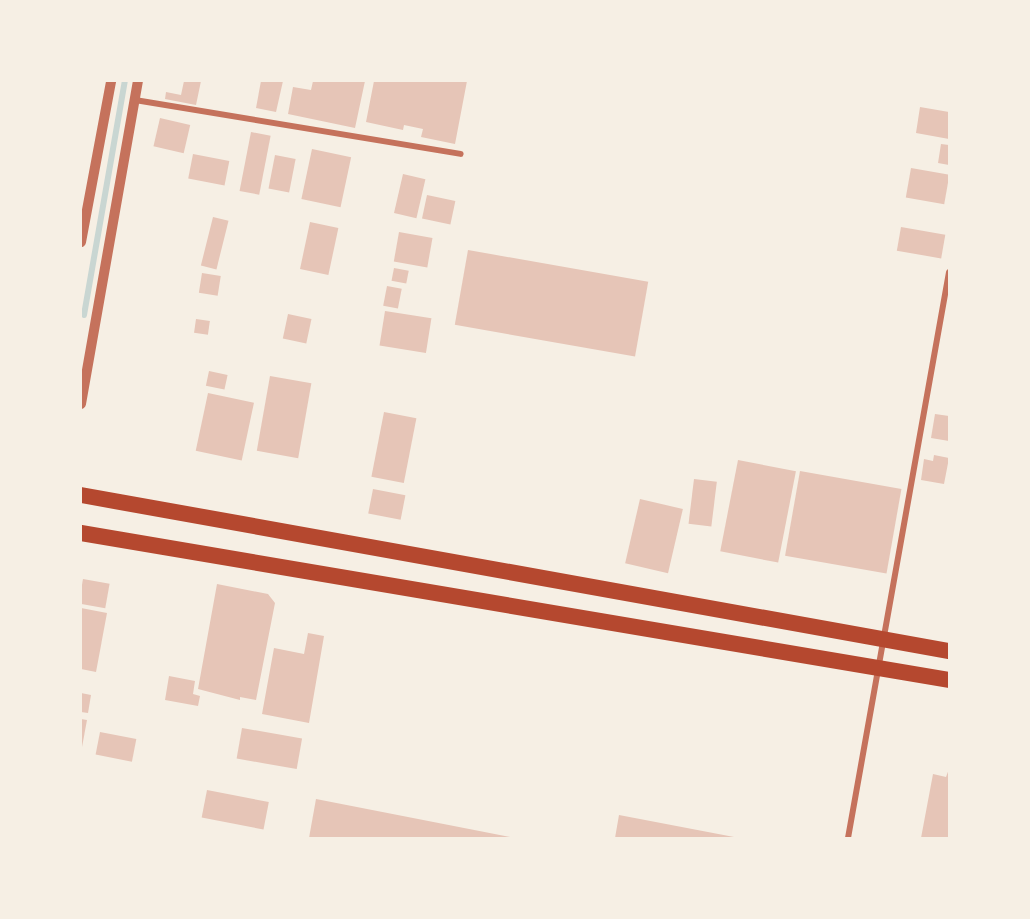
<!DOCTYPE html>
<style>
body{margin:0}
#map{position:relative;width:1030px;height:919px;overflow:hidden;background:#f6efe4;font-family:Poppins,sans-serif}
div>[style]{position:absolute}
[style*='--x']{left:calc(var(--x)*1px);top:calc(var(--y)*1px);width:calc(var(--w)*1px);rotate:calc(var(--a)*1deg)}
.stream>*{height:6px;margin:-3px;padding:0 3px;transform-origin:3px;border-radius:3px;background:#c9d6d2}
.building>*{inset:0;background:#e6c5b7;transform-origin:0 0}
.minor>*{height:6px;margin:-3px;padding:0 3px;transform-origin:3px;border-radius:3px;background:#c5725c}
.tertiary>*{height:10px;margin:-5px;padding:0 5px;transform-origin:5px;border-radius:5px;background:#c5725c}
.trunk>*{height:16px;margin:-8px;padding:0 8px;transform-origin:8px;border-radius:8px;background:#b5482f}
span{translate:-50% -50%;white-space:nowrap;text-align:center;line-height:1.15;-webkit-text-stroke:5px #f6efe4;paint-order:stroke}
.frame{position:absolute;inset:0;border:82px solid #f6efe4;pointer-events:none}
</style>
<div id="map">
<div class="stream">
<i style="--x:84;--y:315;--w:238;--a:-80.1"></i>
</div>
<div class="building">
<i style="clip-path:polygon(184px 81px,201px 81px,196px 105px,165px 99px,166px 92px,181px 95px)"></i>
<i style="clip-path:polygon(261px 81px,283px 81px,276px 112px,256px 108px)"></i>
<i style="clip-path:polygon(313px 81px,365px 81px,355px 128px,288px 114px,293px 87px,311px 90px)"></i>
<i style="clip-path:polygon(374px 81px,467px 81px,455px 144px,421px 137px,423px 129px,404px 125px,403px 130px,366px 122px)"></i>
<i style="clip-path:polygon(920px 107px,949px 112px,949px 139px,916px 133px)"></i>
<i style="left:160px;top:118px;width:31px;height:29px;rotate:13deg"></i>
<i style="left:251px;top:132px;width:20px;height:60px;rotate:11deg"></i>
<i style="clip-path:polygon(941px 144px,949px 145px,949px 165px,938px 163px)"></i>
<i style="left:312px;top:149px;width:40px;height:51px;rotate:12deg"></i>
<i style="left:193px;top:154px;width:37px;height:25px;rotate:11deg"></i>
<i style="left:275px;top:155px;width:21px;height:34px;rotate:11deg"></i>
<i style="left:911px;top:168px;width:39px;height:30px;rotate:10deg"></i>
<i style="left:403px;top:174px;width:23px;height:40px;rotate:13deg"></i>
<i style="left:427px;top:195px;width:29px;height:24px;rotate:12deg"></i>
<i style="left:213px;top:217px;width:16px;height:50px;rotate:14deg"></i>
<i style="left:310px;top:222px;width:29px;height:48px;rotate:12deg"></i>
<i style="left:901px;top:227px;width:45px;height:24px;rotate:10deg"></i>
<i style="left:399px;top:232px;width:34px;height:30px;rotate:10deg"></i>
<i style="left:468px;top:250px;width:183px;height:76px;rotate:10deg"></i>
<i style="left:394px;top:268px;width:15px;height:13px;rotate:11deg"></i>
<i style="left:202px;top:273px;width:19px;height:20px;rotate:9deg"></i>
<i style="left:387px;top:286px;width:15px;height:20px;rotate:11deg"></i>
<i style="left:385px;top:311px;width:47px;height:35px;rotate:9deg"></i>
<i style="left:288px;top:314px;width:24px;height:25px;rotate:12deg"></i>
<i style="left:196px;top:319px;width:14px;height:14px;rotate:8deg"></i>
<i style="left:209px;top:371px;width:19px;height:15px;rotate:12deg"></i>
<i style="left:270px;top:376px;width:42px;height:76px;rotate:10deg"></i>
<i style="left:208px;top:393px;width:47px;height:59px;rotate:12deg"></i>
<i style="left:384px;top:412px;width:33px;height:66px;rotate:11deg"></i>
<i style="clip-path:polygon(935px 414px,949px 416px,949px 441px,931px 438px)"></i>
<i style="clip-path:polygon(934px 455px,949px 458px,944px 484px,921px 480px,924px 459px,933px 461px)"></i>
<i style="left:738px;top:460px;width:59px;height:93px;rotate:11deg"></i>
<i style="left:800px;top:471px;width:103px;height:86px;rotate:10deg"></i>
<i style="left:694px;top:479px;width:23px;height:45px;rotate:7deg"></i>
<i style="left:373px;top:489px;width:33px;height:25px;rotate:11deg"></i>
<i style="left:640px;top:499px;width:44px;height:66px;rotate:13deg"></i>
<i style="left:83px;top:579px;width:27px;height:25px;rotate:10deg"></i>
<i style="clip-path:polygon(217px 584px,268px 594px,275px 603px,256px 700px,240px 697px,240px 700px,198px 689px)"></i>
<i style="clip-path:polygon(81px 608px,107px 613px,96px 672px,81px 669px)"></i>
<i style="clip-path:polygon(308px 633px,324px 636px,309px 723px,262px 714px,274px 648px,304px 654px)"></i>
<i style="clip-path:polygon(169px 676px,195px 681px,193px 694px,200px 696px,198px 706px,165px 700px)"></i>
<i style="clip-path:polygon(81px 693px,91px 695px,88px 713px,81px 712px)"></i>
<i style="clip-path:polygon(81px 719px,87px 720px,82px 747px,81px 747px)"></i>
<i style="left:242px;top:728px;width:61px;height:31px;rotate:10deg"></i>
<i style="left:100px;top:732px;width:37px;height:23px;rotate:11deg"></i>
<i style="clip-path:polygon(949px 769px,949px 838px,921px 838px,933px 774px,946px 777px)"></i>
<i style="left:207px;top:790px;width:63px;height:28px;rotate:11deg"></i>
<i style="clip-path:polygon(316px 799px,510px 837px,510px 838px,309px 838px)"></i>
<i style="clip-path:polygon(619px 815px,734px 837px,733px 838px,615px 838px)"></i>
</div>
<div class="minor">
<i style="--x:135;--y:100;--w:330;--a:9.4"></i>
<i style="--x:848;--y:838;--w:575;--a:-79.88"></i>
</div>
<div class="tertiary">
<i style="--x:81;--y:242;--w:164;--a:-79.4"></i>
<i style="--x:81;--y:404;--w:328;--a:-80"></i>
</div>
<div class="trunk">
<i style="--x:81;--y:495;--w:882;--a:10.19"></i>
<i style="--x:81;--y:533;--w:880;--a:9.61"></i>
</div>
<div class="frame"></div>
</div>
